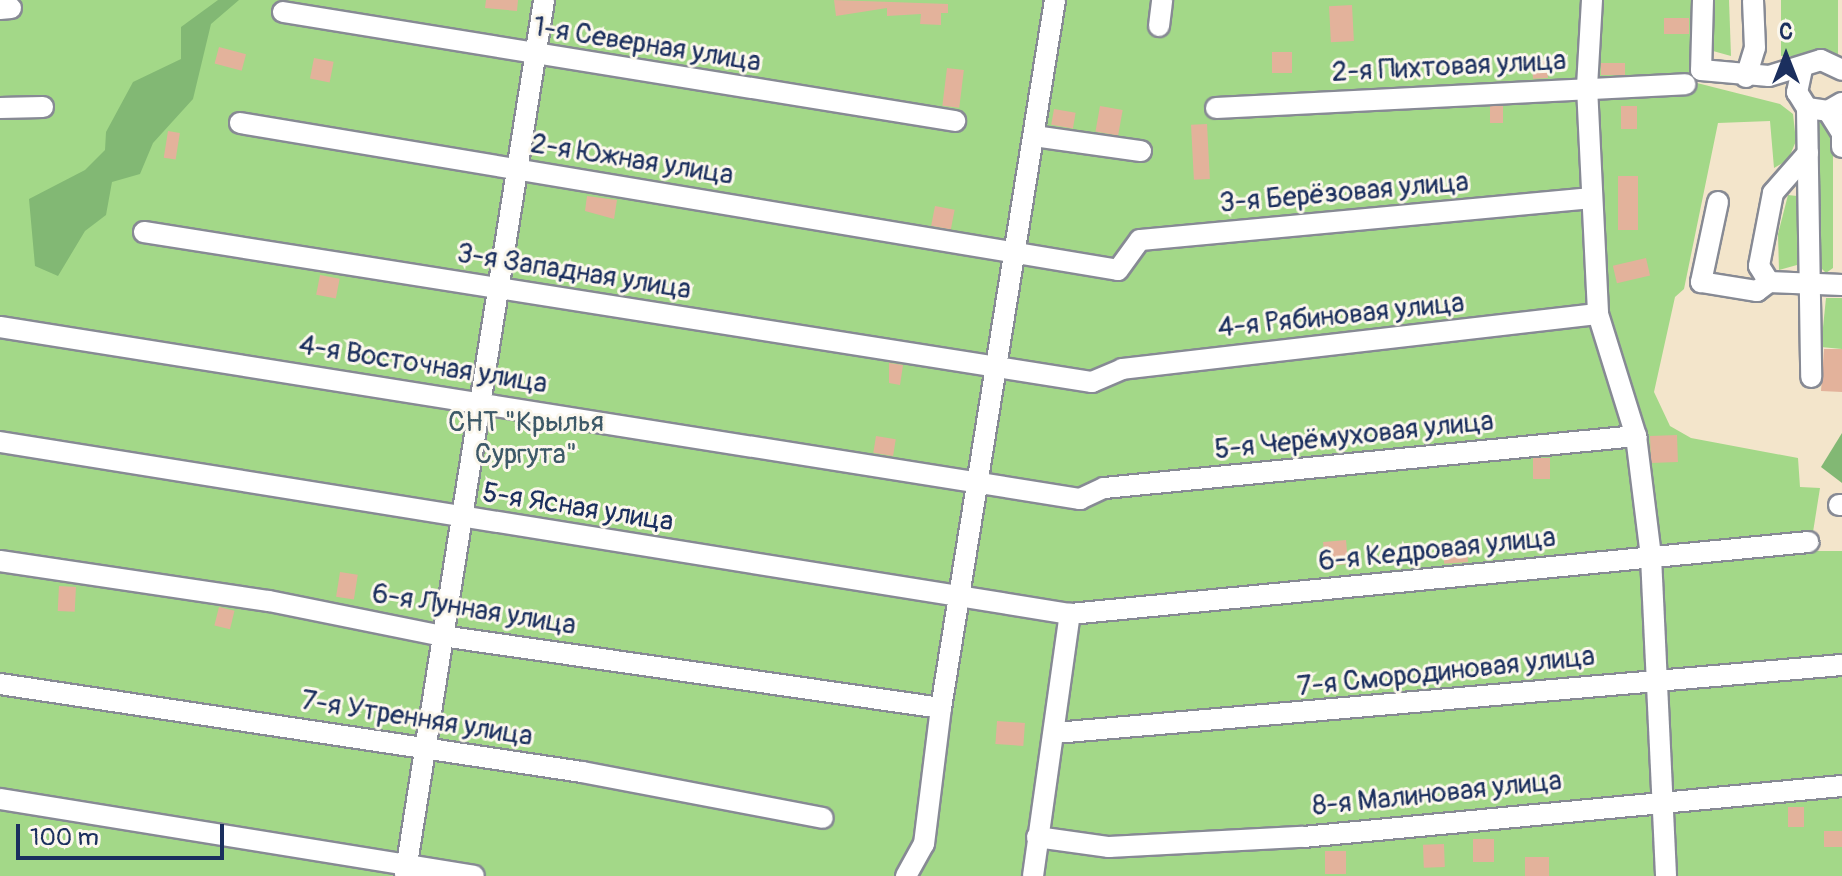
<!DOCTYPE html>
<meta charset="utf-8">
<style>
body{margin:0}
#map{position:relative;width:1842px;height:876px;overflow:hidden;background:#f3e5cb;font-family:Pangolin,sans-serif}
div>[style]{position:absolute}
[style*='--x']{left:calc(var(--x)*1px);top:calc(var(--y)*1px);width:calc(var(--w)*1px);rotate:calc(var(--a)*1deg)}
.green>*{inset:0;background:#a3d888;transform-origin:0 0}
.forest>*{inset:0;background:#82b874}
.building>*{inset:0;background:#e3b29b;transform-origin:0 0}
.roads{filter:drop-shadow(2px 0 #878a94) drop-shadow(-2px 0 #878a94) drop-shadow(0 2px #878a94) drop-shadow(0 -2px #878a94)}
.minor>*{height:20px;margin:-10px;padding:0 10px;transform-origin:10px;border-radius:10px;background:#fff}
span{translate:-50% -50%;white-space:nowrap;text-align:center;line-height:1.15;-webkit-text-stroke:6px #fbf7ec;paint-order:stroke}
.street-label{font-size:28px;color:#1b2f5e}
.park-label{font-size:28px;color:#3d5968}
.north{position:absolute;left:1746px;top:16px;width:80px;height:80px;-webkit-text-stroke:6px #fbf7ec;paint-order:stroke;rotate:0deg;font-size:22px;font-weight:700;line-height:32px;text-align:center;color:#1b2f5e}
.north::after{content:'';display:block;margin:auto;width:28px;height:36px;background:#1b2f5e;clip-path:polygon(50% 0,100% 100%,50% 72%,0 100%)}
.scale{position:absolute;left:16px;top:824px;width:208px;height:36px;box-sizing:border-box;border:4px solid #1b2f5e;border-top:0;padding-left:10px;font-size:24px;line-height:28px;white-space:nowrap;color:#1b2f5e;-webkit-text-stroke:6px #fbf7ec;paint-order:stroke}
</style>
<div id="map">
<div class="green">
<i style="clip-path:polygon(0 0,1695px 0,1693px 82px,1780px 104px,1793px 114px,1796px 141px,1788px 160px,1774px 168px,1770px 121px,1718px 123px,1684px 289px,1675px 297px,1654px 392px,1670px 426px,1691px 438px,1798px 458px,1800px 487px,1820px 488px,1810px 551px,1842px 551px,1842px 876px,0 876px)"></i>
<i style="clip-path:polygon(1714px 0,1729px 0,1731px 56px,1713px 51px)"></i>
<i style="left:1781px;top:0;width:57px;height:56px"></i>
<i style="clip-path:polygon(1817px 117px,1825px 117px,1833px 138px,1833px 268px,1826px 273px,1820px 267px)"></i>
<i style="clip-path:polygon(1788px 195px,1797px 196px,1797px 265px,1779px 270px,1778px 234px)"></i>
<i style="clip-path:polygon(1826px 298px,1842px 298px,1842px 349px,1821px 347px)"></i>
</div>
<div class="forest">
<i style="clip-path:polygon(218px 0,239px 0,211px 24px,193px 99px,153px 143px,140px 174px,112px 182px,106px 215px,85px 231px,58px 276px,35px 266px,29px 199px,85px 170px,105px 150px,106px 132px,133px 82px,181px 59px,181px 27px)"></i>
<i style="clip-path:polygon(1842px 433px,1842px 483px,1821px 467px)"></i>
</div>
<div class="building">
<i style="clip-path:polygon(486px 0,518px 0,517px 11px,485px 8px)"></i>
<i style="clip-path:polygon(834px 0,948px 4px,948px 13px,941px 13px,941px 25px,920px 24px,921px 14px,887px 16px,887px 8px,836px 16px)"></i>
<i style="left:1352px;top:5px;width:36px;height:23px;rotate:87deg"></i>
<i style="left:1689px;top:18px;width:16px;height:25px;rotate:90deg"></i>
<i style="left:219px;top:47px;width:28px;height:17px;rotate:15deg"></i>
<i style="left:1272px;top:52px;width:20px;height:21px"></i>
<i style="left:314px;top:58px;width:20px;height:21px;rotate:11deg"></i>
<i style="left:1547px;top:60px;width:18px;height:15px;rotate:87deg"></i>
<i style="left:1601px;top:63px;width:24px;height:12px"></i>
<i style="left:947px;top:68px;width:17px;height:38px;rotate:7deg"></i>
<i style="left:1100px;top:106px;width:23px;height:26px;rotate:10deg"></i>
<i style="left:1503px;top:106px;width:17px;height:13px;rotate:90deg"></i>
<i style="left:1621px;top:106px;width:16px;height:23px"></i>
<i style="left:1054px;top:109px;width:22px;height:16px;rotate:10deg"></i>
<i style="left:1207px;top:124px;width:55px;height:16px;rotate:87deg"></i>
<i style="left:168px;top:131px;width:12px;height:27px;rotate:9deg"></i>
<i style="left:1618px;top:176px;width:20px;height:54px"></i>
<i style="clip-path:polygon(587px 196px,617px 200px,614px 219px,585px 211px)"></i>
<i style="left:935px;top:206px;width:20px;height:20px;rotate:11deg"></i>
<i style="left:1646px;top:258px;width:18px;height:34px;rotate:77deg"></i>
<i style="left:320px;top:275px;width:20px;height:20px;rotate:11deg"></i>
<i style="clip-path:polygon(1824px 349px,1842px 349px,1842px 392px,1821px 391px)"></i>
<i style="clip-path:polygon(889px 363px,903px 365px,900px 385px,889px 383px)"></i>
<i style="left:1677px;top:435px;width:27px;height:27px;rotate:88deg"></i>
<i style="left:876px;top:436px;width:20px;height:17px;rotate:9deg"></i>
<i style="left:1550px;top:458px;width:21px;height:17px;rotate:90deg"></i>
<i style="left:1346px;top:540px;width:24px;height:23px;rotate:85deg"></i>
<i style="left:1467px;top:547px;width:15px;height:24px;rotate:86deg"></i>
<i style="left:340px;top:572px;width:18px;height:25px;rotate:9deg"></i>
<i style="left:59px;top:586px;width:17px;height:25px;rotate:3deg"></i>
<i style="left:219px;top:607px;width:16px;height:19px;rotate:14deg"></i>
<i style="left:997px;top:721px;width:28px;height:23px;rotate:4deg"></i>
<i style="left:1788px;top:807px;width:16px;height:20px"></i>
<i style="left:1824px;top:831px;width:18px;height:16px"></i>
<i style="left:1473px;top:839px;width:21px;height:23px"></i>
<i style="left:1444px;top:844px;width:23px;height:21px;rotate:88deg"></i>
<i style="left:1325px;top:851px;width:21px;height:23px"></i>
<i style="left:1525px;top:857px;width:24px;height:19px"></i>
</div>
<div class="roads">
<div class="minor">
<i style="--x:1592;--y:0;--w:87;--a:93.3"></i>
<i style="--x:1587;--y:87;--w:227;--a:87.2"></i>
<i style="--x:1598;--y:314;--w:128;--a:72.7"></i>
<i style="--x:1636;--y:436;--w:122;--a:82.9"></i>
<i style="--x:1651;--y:557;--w:319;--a:87.3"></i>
<i style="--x:1703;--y:0;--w:70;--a:91.6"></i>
<i style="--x:1701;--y:70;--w:68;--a:5"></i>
<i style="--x:1769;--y:76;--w:54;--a:-17.1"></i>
<i style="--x:1821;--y:60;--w:23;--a:25"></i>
<i style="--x:0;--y:9;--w:11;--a:-5"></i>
<i style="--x:283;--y:12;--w:681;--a:9.21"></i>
<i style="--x:1159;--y:26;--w:26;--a:-83"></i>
<i style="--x:1802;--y:69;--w:24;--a:102"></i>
<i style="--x:1797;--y:92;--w:19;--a:58"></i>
<i style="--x:1807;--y:108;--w:21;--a:8"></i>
<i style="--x:1828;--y:111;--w:16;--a:-30"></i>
<i style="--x:1746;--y:77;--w:30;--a:-73"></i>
<i style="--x:1755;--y:48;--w:47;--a:-92.4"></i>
<i style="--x:0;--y:108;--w:43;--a:-1.3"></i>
<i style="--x:1216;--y:108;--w:470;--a:-2.9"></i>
<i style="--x:1807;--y:108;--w:269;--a:89.1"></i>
<i style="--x:1828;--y:111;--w:26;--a:58"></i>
<i style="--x:1842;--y:133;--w:14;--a:90"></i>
<i style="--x:240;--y:123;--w:890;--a:9.5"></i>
<i style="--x:1118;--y:270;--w:37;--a:-54"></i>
<i style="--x:1140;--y:240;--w:452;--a:-5.3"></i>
<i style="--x:1034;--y:136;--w:108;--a:8"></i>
<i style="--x:1808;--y:153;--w:53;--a:131.2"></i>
<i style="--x:1773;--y:193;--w:74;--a:100.9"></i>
<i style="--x:1759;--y:266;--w:19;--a:58"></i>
<i style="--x:1769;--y:282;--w:73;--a:2.4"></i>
<i style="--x:1718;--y:202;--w:82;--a:102"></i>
<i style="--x:1701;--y:282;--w:57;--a:9.1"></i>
<i style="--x:1757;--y:291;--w:15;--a:-37"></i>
<i style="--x:144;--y:232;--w:960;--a:8.99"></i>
<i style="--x:1092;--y:382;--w:33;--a:-23"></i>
<i style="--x:1122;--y:369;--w:479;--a:-6.6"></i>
<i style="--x:0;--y:327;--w:1094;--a:9.05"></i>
<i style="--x:1080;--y:499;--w:26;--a:-25"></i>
<i style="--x:1104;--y:488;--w:535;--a:-5.58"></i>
<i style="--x:0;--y:442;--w:1084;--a:9.13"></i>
<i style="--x:1070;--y:614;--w:742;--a:-5.57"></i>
<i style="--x:1839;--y:505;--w:3;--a:0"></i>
<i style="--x:0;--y:561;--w:272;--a:8.5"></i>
<i style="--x:269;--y:601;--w:177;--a:11.4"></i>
<i style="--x:442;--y:636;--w:504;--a:8.21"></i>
<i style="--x:0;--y:684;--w:589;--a:8.6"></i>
<i style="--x:582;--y:772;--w:245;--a:10.8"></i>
<i style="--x:1055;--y:733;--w:790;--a:-4.94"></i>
<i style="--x:0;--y:799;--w:480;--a:9.2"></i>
<i style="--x:1037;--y:837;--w:73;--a:7.9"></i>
<i style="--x:1109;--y:847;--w:194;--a:-3"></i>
<i style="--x:1303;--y:837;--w:541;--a:-5.41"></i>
<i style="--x:405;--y:876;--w:887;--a:-80.98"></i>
<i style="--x:906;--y:876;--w:37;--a:-61"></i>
<i style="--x:924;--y:844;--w:137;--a:-82.9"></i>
<i style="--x:941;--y:708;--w:717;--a:-80.85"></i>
<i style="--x:1033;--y:876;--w:265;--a:-82"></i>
</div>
</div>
<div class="street-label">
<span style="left:647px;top:45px;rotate:9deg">1-я Северная улица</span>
<span style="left:1449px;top:67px;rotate:-3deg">2-я Пихтовая улица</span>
<span style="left:632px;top:160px;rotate:9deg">2-я Южная улица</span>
<span style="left:1344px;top:193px;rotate:-5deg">3-я Берёзовая улица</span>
<span style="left:574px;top:272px;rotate:9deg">3-я Западная улица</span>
<span style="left:1341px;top:316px;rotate:-6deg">4-я Рябиновая улица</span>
<span style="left:423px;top:365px;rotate:9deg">4-я Восточная улица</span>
<span style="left:1354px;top:436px;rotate:-6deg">5-я Черёмуховая улица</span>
<span style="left:578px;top:508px;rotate:9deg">5-я Ясная улица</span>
<span style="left:1437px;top:550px;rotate:-6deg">6-я Кедровая улица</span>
<span style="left:474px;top:610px;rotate:9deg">6-я Лунная улица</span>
<span style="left:1446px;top:672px;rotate:-6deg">7-я Смородиновая улица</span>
<span style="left:417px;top:719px;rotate:9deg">7-я Утренняя улица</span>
<span style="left:1437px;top:794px;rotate:-6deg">8-я Малиновая улица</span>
</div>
<div class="park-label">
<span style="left:526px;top:439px">CНТ "Крылья<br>Сургута"</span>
</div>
<div class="north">С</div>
<div class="scale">100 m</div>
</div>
